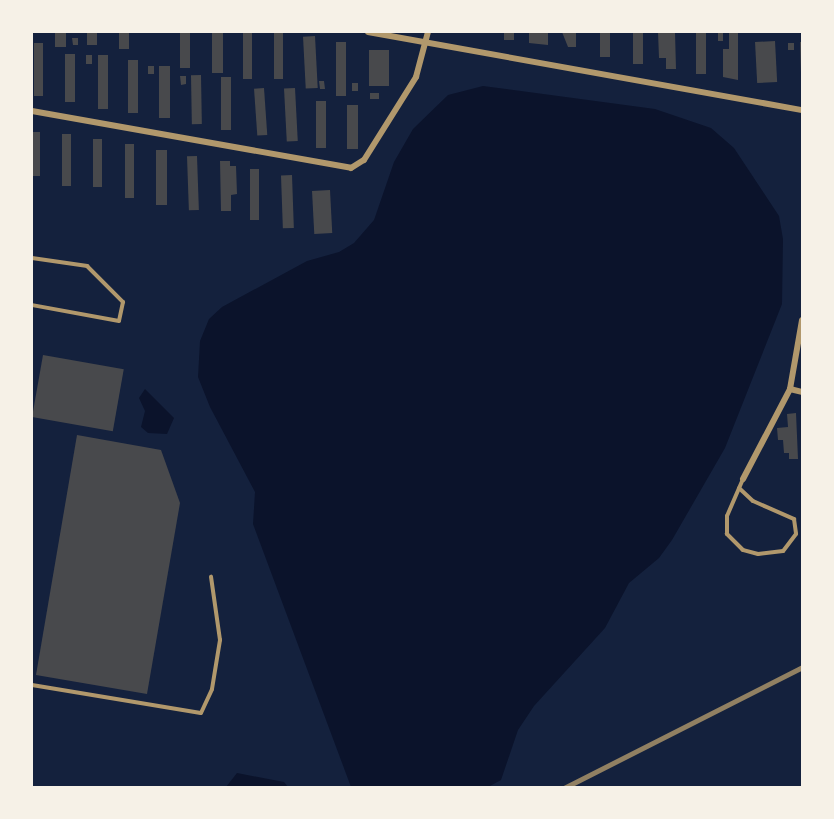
<!DOCTYPE html>
<style>
body{margin:0}
#map{position:relative;width:834px;height:819px;overflow:hidden;background:#14213d;font-family:"Alegreya Sans",sans-serif}
div>[style]{position:absolute}
[style*='--x']{left:calc(var(--x)*1px);top:calc(var(--y)*1px);width:calc(var(--w)*1px);rotate:calc(var(--a)*1deg)}
.water>*{inset:0;background:#0b132b}
.building>*{inset:0;background:#48494c;transform-origin:0 0}
.service>*{height:4px;margin:-2px;padding:0 2px;transform-origin:2px;border-radius:2px;background:#b1986c}
.minor>*{height:6px;margin:-3px;padding:0 3px;transform-origin:3px;border-radius:3px;background:#b1986c}
.rail>*{height:4.5px;margin:-2.25px;padding:0 2.25px;transform-origin:2.25px;border-radius:2.25px;background:#918062}
span{translate:-50% -50%;white-space:nowrap;text-align:center;line-height:1.15;-webkit-text-stroke:4.5px #f6f1e7;paint-order:stroke}
.frame{position:absolute;inset:0;border:33px solid #f6f1e7;pointer-events:none}
</style>
<div id="map">
<div class="water">
<i style="clip-path:polygon(483px 86px,655px 109px,711px 128px,734px 148px,779px 216px,783px 239px,782px 304px,725px 448px,672px 540px,659px 558px,629px 583px,605px 628px,534px 706px,518px 730px,501px 780px,488px 787px,351px 787px,253px 524px,255px 492px,210px 407px,198px 377px,200px 341px,209px 319px,222px 307px,307px 261px,339px 252px,354px 243px,374px 220px,394px 162px,413px 129px,448px 95px)"></i>
<i style="clip-path:polygon(145px 389px,174px 418px,167px 434px,148px 433px,141px 427px,145px 411px,139px 398px)"></i>
<i style="clip-path:polygon(237px 773px,284px 782px,288px 787px,226px 787px)"></i>
</div>
<div class="building">
<i style="left:55px;top:32px;width:11px;height:15px"></i>
<i style="left:87px;top:32px;width:10px;height:13px"></i>
<i style="left:119px;top:32px;width:10px;height:17px"></i>
<i style="left:180px;top:32px;width:10px;height:36px"></i>
<i style="left:212px;top:32px;width:11px;height:41px"></i>
<i style="left:243px;top:32px;width:9px;height:47px"></i>
<i style="left:274px;top:32px;width:9px;height:47px"></i>
<i style="left:504px;top:32px;width:10px;height:8px"></i>
<i style="clip-path:polygon(529px 32px,548px 32px,548px 45px,529px 43px)"></i>
<i style="clip-path:polygon(562px 32px,576px 32px,576px 47px,568px 47px)"></i>
<i style="left:600px;top:32px;width:10px;height:25px"></i>
<i style="left:633px;top:32px;width:10px;height:32px"></i>
<i style="clip-path:polygon(658px 32px,675px 32px,676px 69px,666px 69px,666px 58px,659px 58px)"></i>
<i style="left:696px;top:32px;width:10px;height:42px"></i>
<i style="left:718px;top:33px;width:5px;height:8px"></i>
<i style="clip-path:polygon(729px 33px,738px 33px,738px 80px,723px 77px,723px 49px,729px 49px)"></i>
<i style="left:315px;top:36px;width:52px;height:12px;rotate:87deg"></i>
<i style="clip-path:polygon(72px 38px,78px 38px,78px 45px,73px 45px)"></i>
<i style="left:775px;top:41px;width:41px;height:20px;rotate:87deg"></i>
<i style="left:336px;top:42px;width:10px;height:54px"></i>
<i style="clip-path:polygon(800px 42px,802px 42px,802px 74px,801px 74px)"></i>
<i style="left:34px;top:43px;width:9px;height:53px"></i>
<i style="left:788px;top:43px;width:6px;height:7px"></i>
<i style="left:389px;top:50px;width:36px;height:20px;rotate:90deg"></i>
<i style="left:65px;top:54px;width:10px;height:48px"></i>
<i style="left:86px;top:55px;width:6px;height:9px"></i>
<i style="left:98px;top:55px;width:10px;height:54px"></i>
<i style="left:128px;top:60px;width:10px;height:53px"></i>
<i style="left:148px;top:66px;width:6px;height:8px"></i>
<i style="left:159px;top:66px;width:11px;height:52px"></i>
<i style="left:201px;top:75px;width:49px;height:10px;rotate:89deg"></i>
<i style="clip-path:polygon(180px 76px,186px 76px,186px 84px,181px 85px)"></i>
<i style="left:221px;top:77px;width:10px;height:53px"></i>
<i style="clip-path:polygon(319px 81px,324px 81px,325px 89px,320px 89px)"></i>
<i style="left:352px;top:83px;width:6px;height:8px"></i>
<i style="left:264px;top:88px;width:47px;height:10px;rotate:86deg"></i>
<i style="left:295px;top:88px;width:53px;height:11px;rotate:87deg"></i>
<i style="left:370px;top:93px;width:9px;height:6px"></i>
<i style="left:316px;top:101px;width:10px;height:47px"></i>
<i style="left:347px;top:105px;width:11px;height:44px"></i>
<i style="left:32px;top:132px;width:8px;height:44px"></i>
<i style="left:62px;top:134px;width:9px;height:52px"></i>
<i style="left:93px;top:139px;width:9px;height:48px"></i>
<i style="left:125px;top:144px;width:9px;height:54px"></i>
<i style="left:156px;top:150px;width:11px;height:55px"></i>
<i style="left:197px;top:156px;width:54px;height:10px;rotate:88deg"></i>
<i style="clip-path:polygon(220px 161px,230px 161px,230px 166px,236px 166px,237px 194px,231px 195px,231px 211px,221px 211px)"></i>
<i style="left:250px;top:169px;width:9px;height:51px"></i>
<i style="left:292px;top:175px;width:53px;height:11px;rotate:88deg"></i>
<i style="left:330px;top:190px;width:43px;height:18px;rotate:87deg"></i>
<i style="left:43px;top:355px;width:82px;height:63px;rotate:10deg"></i>
<i style="clip-path:polygon(796px 413px,798px 459px,789px 459px,789px 453px,784px 453px,783px 440px,778px 440px,777px 428px,788px 427px,787px 414px)"></i>
<i style="clip-path:polygon(77px 435px,161px 450px,180px 503px,147px 694px,36px 675px)"></i>
</div>
<div class="service">
<i style="--x:32;--y:258;--w:56;--a:8.3"></i>
<i style="--x:87;--y:266;--w:51;--a:45"></i>
<i style="--x:123;--y:302;--w:19;--a:102"></i>
<i style="--x:119;--y:321;--w:88;--a:-169.6"></i>
<i style="--x:739;--y:488;--w:19;--a:43"></i>
<i style="--x:753;--y:501;--w:45;--a:23.7"></i>
<i style="--x:794;--y:519;--w:15;--a:82"></i>
<i style="--x:796;--y:534;--w:21;--a:127"></i>
<i style="--x:783;--y:551;--w:25;--a:173"></i>
<i style="--x:758;--y:554;--w:16;--a:-165"></i>
<i style="--x:743;--y:550;--w:23;--a:-135"></i>
<i style="--x:727;--y:534;--w:18;--a:-90"></i>
<i style="--x:727;--y:516;--w:40;--a:-66.6"></i>
<i style="--x:32;--y:685;--w:171;--a:9.4"></i>
<i style="--x:201;--y:713;--w:26;--a:-65"></i>
<i style="--x:212;--y:689;--w:50;--a:-80.7"></i>
<i style="--x:220;--y:640;--w:64;--a:-98.1"></i>
</div>
<div class="minor">
<i style="--x:368;--y:32;--w:441;--a:10.2"></i>
<i style="--x:32;--y:111;--w:324;--a:10.1"></i>
<i style="--x:351;--y:168;--w:15;--a:-32"></i>
<i style="--x:364;--y:160;--w:98;--a:-57.9"></i>
<i style="--x:416;--y:77;--w:47;--a:-75.1"></i>
<i style="--x:790;--y:389;--w:12;--a:14"></i>
<i style="--x:743;--y:479;--w:102;--a:-62.4"></i>
<i style="--x:790;--y:389;--w:70;--a:-80.1"></i>
</div>
<div class="rail">
<i style="--x:564;--y:788;--w:267;--a:-26.9"></i>
</div>
<div class="frame"></div>
</div>
